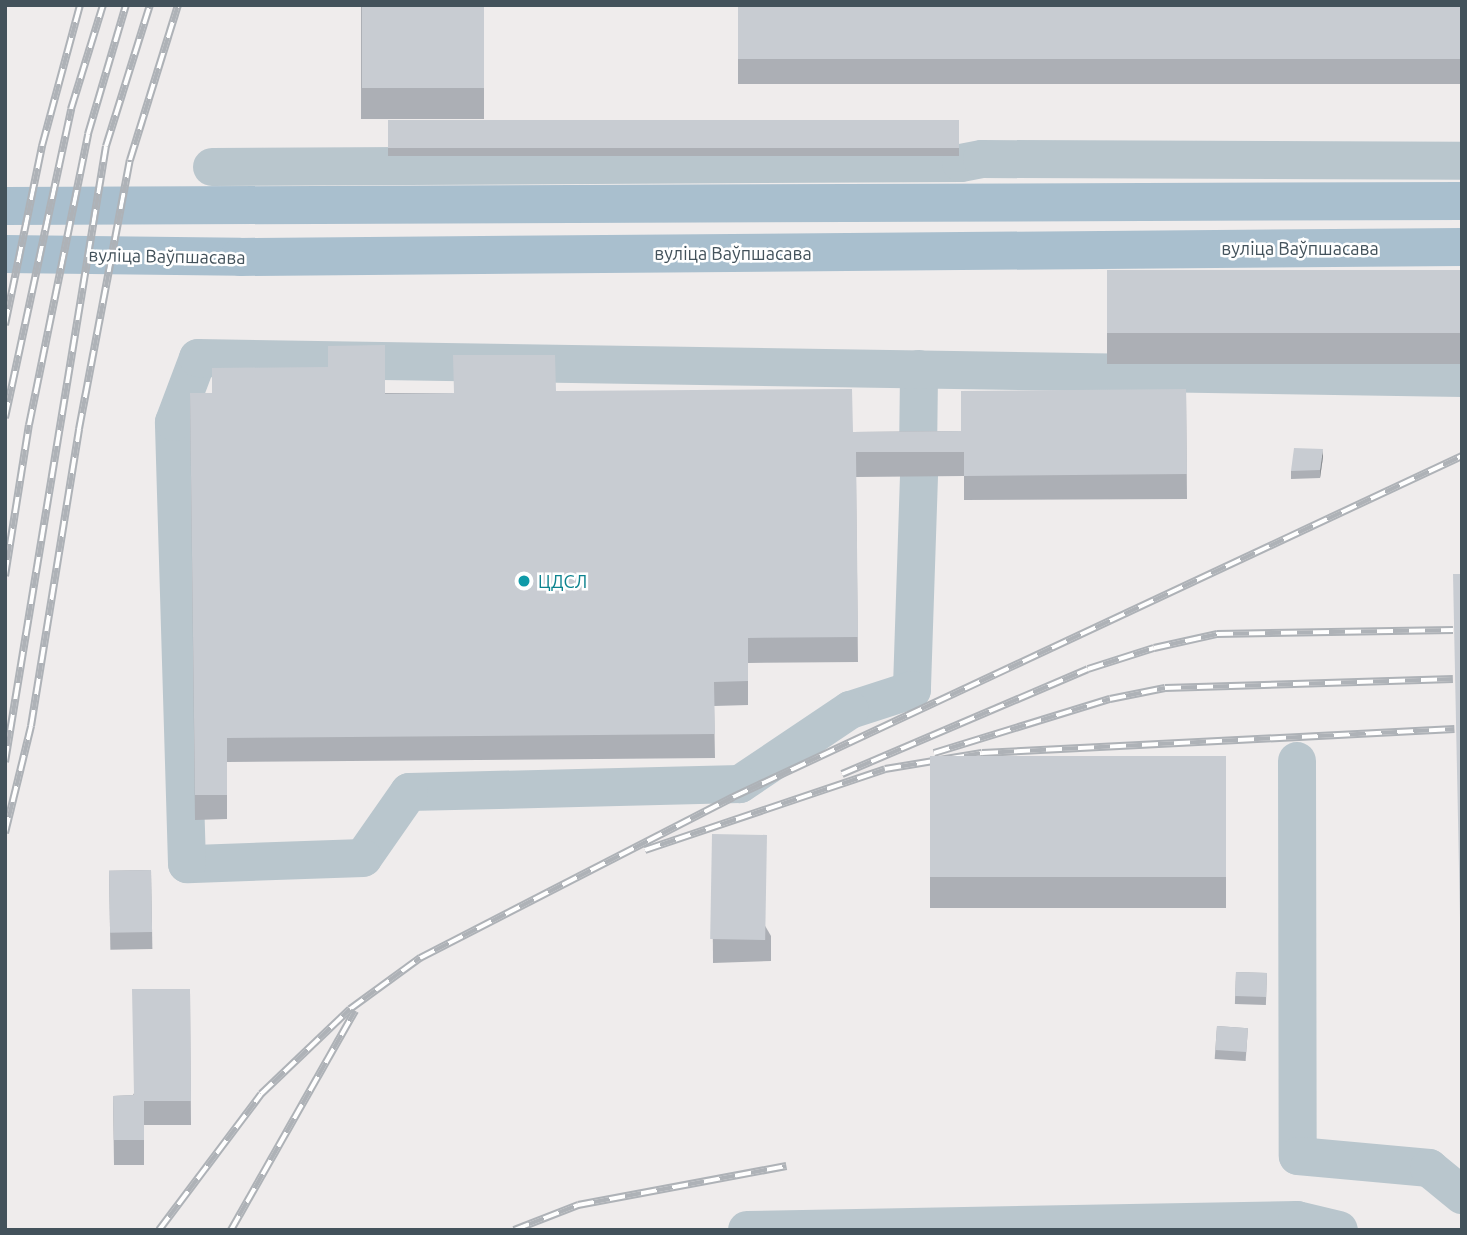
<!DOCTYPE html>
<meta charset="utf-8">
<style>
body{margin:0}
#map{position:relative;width:1467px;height:1235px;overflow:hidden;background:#efecec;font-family:Ubuntu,sans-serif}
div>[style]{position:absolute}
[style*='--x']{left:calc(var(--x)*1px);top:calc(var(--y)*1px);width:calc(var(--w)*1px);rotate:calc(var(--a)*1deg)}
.minor>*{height:38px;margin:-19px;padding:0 19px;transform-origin:19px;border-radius:19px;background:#b9c6cd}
.major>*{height:38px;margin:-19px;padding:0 19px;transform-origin:19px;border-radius:19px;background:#a9bfce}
.rail>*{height:8px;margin-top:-4px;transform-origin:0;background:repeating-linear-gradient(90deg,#fff 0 16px,#aeb2b7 0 32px);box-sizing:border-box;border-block:2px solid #aeb2b7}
.wall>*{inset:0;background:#acafb5;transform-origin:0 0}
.shaded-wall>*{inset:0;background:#8c8f93}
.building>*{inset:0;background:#c8ccd2;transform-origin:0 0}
.dots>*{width:19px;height:19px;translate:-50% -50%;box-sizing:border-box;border:4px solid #fff;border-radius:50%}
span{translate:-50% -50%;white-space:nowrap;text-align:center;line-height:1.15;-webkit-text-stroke:5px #fff;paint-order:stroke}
.street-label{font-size:18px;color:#43525b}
.culture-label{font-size:18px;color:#0d838f}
.left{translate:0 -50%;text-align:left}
.frame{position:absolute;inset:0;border:7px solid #43525b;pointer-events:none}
</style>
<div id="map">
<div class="minor">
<i style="--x:212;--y:167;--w:749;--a:-0.31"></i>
<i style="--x:961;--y:163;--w:21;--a:-11"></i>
<i style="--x:982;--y:159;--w:480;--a:0.2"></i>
<i style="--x:918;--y:456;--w:87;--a:-89.3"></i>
<i style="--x:919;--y:476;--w:214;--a:91.9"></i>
<i style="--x:912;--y:690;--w:65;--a:162.1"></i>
<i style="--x:850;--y:710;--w:133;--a:146.1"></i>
<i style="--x:740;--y:784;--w:331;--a:178.6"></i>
<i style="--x:409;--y:792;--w:80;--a:124.9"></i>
<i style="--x:363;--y:858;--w:176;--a:178"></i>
<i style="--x:187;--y:864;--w:442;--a:-91.7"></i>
<i style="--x:174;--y:422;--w:68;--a:-69.4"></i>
<i style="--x:198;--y:358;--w:1264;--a:0.91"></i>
<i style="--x:1297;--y:761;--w:395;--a:89.9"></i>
<i style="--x:1298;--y:1156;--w:132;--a:5.2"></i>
<i style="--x:1429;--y:1168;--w:43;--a:39.3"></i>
<i style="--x:747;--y:1230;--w:550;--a:-1.04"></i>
<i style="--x:1297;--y:1220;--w:43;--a:13.4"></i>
</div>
<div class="major">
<i style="--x:5;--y:206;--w:1457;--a:-0.2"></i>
<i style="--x:5;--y:254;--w:235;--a:0.7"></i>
<i style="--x:240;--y:257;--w:1222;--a:-0.47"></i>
</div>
<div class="rail">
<i style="--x:5;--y:325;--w:183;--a:-78.3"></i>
<i style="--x:42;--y:146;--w:146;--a:-74.9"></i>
<i style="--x:5;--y:418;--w:316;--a:-77.9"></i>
<i style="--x:71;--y:109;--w:109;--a:-72.9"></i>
<i style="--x:5;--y:576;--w:153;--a:-81"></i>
<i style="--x:29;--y:425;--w:297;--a:-78.5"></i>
<i style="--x:88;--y:134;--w:134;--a:-73.6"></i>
<i style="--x:934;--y:753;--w:184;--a:-17.1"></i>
<i style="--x:1110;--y:699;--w:56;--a:-11.3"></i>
<i style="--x:1165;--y:688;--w:288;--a:-1.8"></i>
<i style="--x:5;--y:762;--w:624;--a:-80.69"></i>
<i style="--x:106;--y:146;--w:148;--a:-72.7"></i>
<i style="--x:842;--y:774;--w:267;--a:-23.1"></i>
<i style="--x:1088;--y:669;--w:69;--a:-17.7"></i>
<i style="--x:1154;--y:648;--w:65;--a:-12.5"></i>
<i style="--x:1217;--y:634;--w:236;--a:-1"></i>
<i style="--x:5;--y:833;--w:110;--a:-76.3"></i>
<i style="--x:31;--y:726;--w:301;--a:-80.8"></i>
<i style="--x:79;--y:429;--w:274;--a:-79.3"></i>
<i style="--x:130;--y:160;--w:162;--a:-72.8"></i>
<i style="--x:645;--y:850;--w:253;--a:-18.6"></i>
<i style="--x:885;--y:769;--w:98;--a:-9.4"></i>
<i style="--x:982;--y:753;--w:473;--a:-2.9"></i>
<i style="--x:159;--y:1230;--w:170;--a:-53.1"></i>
<i style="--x:261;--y:1094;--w:123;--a:-43.7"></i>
<i style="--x:350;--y:1009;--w:87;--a:-36.1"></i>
<i style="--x:420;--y:958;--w:352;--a:-27.2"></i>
<i style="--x:733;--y:797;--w:805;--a:-25.07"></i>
<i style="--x:231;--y:1230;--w:252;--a:-60.5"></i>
<i style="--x:514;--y:1230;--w:69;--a:-21.3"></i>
<i style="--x:578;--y:1205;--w:212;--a:-10.6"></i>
</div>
<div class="wall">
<i style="left:361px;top:5px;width:123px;height:114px"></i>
<i style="left:738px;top:5px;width:724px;height:79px"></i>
<i style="left:959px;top:120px;width:36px;height:571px;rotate:90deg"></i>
<i style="left:1462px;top:270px;width:94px;height:355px;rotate:90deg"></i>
<i style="clip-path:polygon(1186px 389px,1187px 499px,964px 500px,964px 476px,856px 477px,858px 662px,748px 663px,748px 705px,714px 706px,715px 758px,227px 762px,227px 819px,195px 820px,190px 393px,453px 393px,556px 391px,853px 432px,961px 431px)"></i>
<i style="clip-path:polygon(1323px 457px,1320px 478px,1291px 479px,1291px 471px)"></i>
<i style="left:1226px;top:756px;width:152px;height:296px;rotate:90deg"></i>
<i style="clip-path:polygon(712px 834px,771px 936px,771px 961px,713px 963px)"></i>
<i style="left:151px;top:870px;width:79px;height:42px;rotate:89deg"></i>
<i style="left:1236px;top:972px;width:31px;height:32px;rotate:2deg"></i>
<i style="clip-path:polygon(190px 989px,191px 1125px,144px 1125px,144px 1165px,114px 1165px,113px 1096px,133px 1095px)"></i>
<i style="left:1217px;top:1026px;width:31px;height:33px;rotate:4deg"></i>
</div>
<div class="shaded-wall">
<i style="clip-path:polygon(1323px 449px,1323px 457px,1320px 478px,1320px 470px)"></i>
</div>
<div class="building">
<i style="left:362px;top:5px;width:122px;height:83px"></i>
<i style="left:738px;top:5px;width:724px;height:54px"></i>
<i style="left:959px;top:120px;width:28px;height:571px;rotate:90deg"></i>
<i style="left:1462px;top:270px;width:63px;height:355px;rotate:90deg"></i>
<i style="clip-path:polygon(385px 345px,385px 394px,454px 393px,453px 355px,555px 355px,556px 391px,852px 389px,853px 432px,961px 431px,961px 391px,1186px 389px,1187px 474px,964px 476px,964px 452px,856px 452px,858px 637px,748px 638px,748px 681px,714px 682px,715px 734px,227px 738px,227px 795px,195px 795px,190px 393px,212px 393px,212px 368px,328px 367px,328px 346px)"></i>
<i style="clip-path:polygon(1294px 448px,1323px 449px,1320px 470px,1291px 471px)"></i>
<i style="clip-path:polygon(1453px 574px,1462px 574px,1462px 1016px)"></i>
<i style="left:1226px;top:756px;width:121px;height:296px;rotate:90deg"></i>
<i style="left:712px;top:834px;width:55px;height:105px;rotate:1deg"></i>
<i style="left:151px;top:870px;width:62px;height:42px;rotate:89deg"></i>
<i style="left:1236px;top:972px;width:31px;height:24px;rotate:2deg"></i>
<i style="clip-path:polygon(132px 989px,190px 989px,191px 1101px,144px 1101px,144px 1140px,114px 1140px,113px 1096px,134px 1095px)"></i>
<i style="left:1217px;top:1026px;width:31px;height:24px;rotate:4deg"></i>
</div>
<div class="dots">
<i style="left:524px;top:581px;background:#0f9aa8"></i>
</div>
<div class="street-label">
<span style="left:1300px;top:248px">вуліца Ваўпшасава</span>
<span style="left:733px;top:253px">вуліца Ваўпшасава</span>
<span style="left:167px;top:256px;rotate:1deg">вуліца Ваўпшасава</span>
</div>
<div class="culture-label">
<span class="left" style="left:538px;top:581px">ЦДСЛ</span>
</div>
<div class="frame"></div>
</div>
